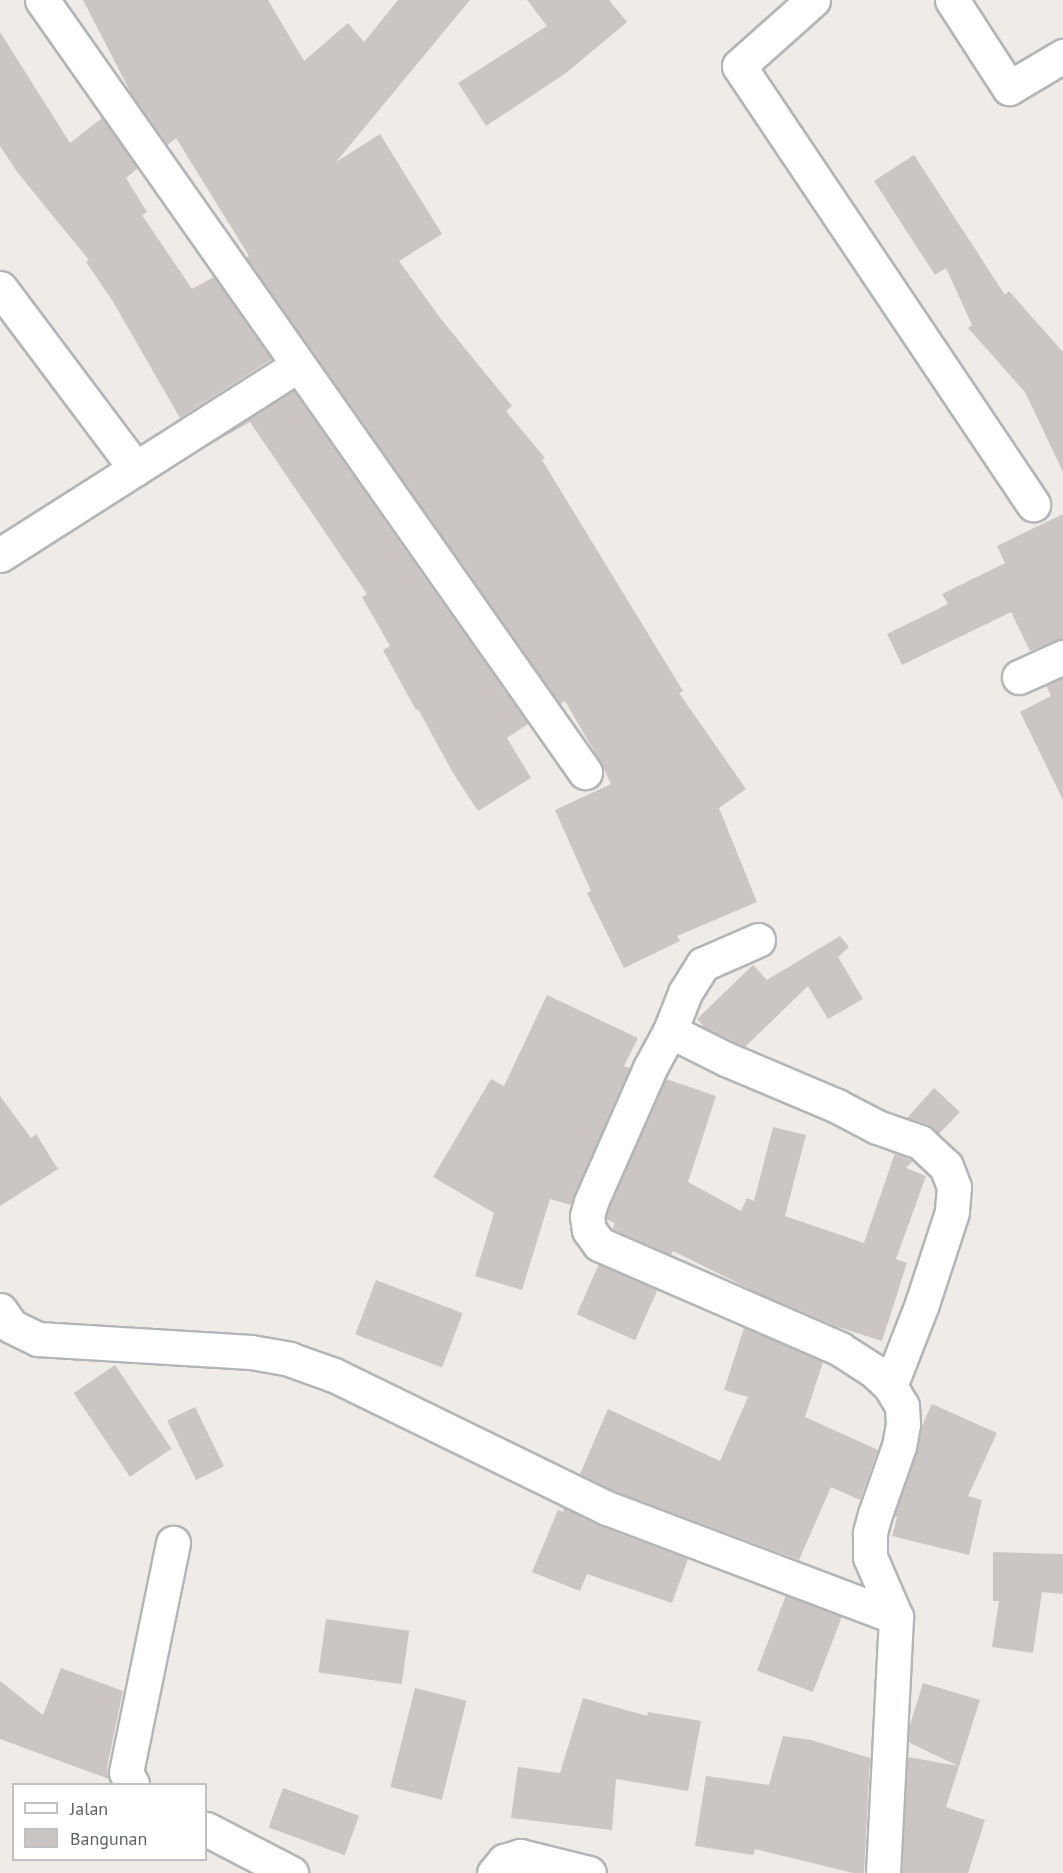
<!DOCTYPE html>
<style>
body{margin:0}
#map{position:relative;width:1063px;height:1873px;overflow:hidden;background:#efebe7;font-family:"PT Sans",sans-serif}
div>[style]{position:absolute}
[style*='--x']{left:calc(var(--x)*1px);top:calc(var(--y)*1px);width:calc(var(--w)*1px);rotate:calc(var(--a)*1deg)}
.building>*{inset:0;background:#cbc6c4;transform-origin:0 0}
.roads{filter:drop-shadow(2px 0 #b2b6b8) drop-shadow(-2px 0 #b2b6b8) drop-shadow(0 2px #b2b6b8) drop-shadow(0 -2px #b2b6b8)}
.minor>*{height:33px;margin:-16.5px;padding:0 16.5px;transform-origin:16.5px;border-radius:16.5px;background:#fff}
span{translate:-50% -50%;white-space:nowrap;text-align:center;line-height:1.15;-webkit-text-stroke:4.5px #fff;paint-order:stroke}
.legend{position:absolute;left:12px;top:1783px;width:195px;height:78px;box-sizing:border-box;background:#fff;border:2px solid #bfc1c2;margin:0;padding:8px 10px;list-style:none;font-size:18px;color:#5e6466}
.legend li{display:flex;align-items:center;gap:12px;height:30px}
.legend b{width:30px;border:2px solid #bfc1c2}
</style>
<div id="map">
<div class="building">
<i style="clip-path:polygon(83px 0,268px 0,304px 61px,348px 23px,364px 42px,398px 0,470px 0,336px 162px,380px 134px,442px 234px,399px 261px,441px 319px,512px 406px,506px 411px,545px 458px,542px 460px,683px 691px,679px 693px,746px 789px,719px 808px,757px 902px,677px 936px,680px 941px,624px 968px,587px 893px,591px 891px,555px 810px,611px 784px,600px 761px,565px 701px,560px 704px,246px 258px,249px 256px,176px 138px,167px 145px,132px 95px)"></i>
<i style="clip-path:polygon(527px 0,609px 0,627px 22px,566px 73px,486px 126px,458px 83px,547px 26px)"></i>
<i style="clip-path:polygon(0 32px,70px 143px,102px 118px,138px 168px,126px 178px,147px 212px,142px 215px,192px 289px,214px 277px,272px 359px,180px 418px,112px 300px,86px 262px,89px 260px,17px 172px,0 146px)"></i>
<i style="clip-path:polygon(914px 155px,1005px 295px,1009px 291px,1063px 352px,1063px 472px,1025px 392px,968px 328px,972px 325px,946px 268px,935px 275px,874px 181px)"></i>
<i style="clip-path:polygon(293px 390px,528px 724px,507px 738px,531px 778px,478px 811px,453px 773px,418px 709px,416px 710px,383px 650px,390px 646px,362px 597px,367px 594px,250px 422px,199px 451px)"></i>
<i style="clip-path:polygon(1063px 514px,1063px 639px,1030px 651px,1011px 612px,902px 665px,887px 634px,948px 604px,942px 594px,1005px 563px,997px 546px)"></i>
<i style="clip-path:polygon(1063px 678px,1063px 800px,1020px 712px,1051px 696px,1046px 685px)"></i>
<i style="clip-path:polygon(840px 936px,849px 947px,838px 957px,863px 999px,828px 1019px,808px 986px,745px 1047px,705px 1028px,697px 1019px,753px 965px,767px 980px)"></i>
<i style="clip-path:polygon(547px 995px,638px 1038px,624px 1066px,630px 1068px,571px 1205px,550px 1199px,522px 1290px,475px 1276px,494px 1213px,433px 1177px,491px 1079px,504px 1086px)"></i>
<i style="clip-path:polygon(666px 1079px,716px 1096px,688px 1182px,741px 1211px,747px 1198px,754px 1201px,773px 1127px,806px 1135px,785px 1216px,864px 1243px,895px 1153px,913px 1161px,906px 1168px,926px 1176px,896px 1259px,907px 1263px,882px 1341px,835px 1326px,756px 1292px,673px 1251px,671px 1255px,612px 1229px,615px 1223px,606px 1219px,609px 1208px)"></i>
<i style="clip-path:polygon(934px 1088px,960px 1112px,939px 1134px,927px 1124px,907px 1118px)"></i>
<i style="clip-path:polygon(0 1096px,31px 1138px,36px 1134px,58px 1169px,0 1206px)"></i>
<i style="left:599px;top:1264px;width:64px;height:55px;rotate:24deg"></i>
<i style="left:376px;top:1280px;width:93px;height:58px;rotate:21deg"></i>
<i style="clip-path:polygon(744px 1328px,823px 1362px,805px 1417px,878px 1450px,860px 1500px,831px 1487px,799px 1560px,614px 1491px,580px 1474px,608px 1409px,720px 1461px,748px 1397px,724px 1390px)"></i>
<i style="left:115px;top:1365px;width:101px;height:50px;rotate:56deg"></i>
<i style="clip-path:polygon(932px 1404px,997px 1433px,968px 1496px,982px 1500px,969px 1555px,892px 1536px,897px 1517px,894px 1516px,917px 1452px,921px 1428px)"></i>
<i style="left:195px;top:1407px;width:66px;height:31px;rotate:64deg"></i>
<i style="clip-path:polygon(564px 1508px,600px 1526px,688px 1559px,672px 1603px,587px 1574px,580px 1591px,532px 1572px,558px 1510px,563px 1512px)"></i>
<i style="clip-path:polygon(993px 1552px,1063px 1554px,1063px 1594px,1042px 1592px,1033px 1653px,992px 1647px,999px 1601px,993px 1601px)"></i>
<i style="left:786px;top:1595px;width:60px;height:81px;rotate:21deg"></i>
<i style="left:326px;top:1619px;width:84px;height:54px;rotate:8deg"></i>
<i style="clip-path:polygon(61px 1668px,123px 1691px,107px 1767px,109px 1779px,0 1739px,0 1681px,43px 1715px)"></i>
<i style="clip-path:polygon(923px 1683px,980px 1700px,946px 1807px,985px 1820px,968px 1873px,902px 1873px,908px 1757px,958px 1766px,908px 1742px,909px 1728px)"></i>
<i style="left:415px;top:1688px;width:53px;height:102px;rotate:14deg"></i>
<i style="clip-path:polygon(583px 1698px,647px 1716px,648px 1712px,701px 1721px,688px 1791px,616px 1779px,612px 1830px,511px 1818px,518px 1767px,560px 1773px)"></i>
<i style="clip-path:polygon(783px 1736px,811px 1740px,870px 1758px,864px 1873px,853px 1873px,755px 1849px,753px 1855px,695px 1846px,706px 1776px,769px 1785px)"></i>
<i style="left:283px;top:1788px;width:81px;height:42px;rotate:20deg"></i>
</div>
<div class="roads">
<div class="minor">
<i style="--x:42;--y:0;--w:944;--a:54.88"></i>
<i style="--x:813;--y:0;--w:99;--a:138.3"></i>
<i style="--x:739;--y:66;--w:528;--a:56.13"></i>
<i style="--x:952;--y:0;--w:105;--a:57.1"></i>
<i style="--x:1009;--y:88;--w:63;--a:-30.7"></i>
<i style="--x:0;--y:288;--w:226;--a:53.1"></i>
<i style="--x:0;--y:555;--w:353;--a:-32.5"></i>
<i style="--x:1019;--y:677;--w:48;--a:-24.4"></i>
<i style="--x:758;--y:940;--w:60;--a:156.4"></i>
<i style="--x:703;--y:964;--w:34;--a:122"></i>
<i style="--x:685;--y:993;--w:41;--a:111.5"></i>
<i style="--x:670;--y:1031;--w:42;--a:118.4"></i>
<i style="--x:650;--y:1068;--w:146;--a:113.8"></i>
<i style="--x:591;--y:1202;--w:15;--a:106"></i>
<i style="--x:587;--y:1216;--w:14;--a:82"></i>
<i style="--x:589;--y:1230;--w:17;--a:54"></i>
<i style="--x:599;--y:1244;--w:263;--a:23.5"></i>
<i style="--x:840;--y:1349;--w:40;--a:32.9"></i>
<i style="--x:874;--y:1371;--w:22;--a:43"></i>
<i style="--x:890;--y:1386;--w:23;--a:59"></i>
<i style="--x:902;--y:1406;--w:18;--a:87"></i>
<i style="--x:903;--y:1424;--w:22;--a:100"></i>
<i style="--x:899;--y:1446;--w:72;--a:109.4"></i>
<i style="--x:875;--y:1514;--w:20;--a:105"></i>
<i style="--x:870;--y:1533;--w:24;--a:90"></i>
<i style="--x:870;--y:1557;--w:65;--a:66.6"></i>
<i style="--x:670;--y:1031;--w:63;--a:26.6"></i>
<i style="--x:726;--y:1059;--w:121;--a:22.9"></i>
<i style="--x:837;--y:1106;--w:45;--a:27.7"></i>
<i style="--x:877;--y:1127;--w:46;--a:19.2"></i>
<i style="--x:920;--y:1142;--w:35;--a:43"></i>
<i style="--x:946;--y:1166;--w:22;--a:69"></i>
<i style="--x:954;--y:1187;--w:25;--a:95"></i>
<i style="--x:952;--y:1212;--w:97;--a:108.1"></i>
<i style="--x:922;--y:1304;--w:88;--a:111.3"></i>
<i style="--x:0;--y:1310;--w:19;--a:55"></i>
<i style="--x:11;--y:1326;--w:30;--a:26"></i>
<i style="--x:38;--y:1339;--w:213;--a:3.5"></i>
<i style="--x:251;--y:1352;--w:39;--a:10"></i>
<i style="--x:289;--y:1359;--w:48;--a:19.6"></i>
<i style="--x:334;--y:1375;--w:304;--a:26"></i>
<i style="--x:607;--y:1508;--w:309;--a:20.7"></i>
<i style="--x:896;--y:1617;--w:256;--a:92.9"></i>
<i style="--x:132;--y:1784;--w:13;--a:-117"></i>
<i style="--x:126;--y:1772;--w:234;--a:-78.4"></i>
<i style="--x:206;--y:1829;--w:96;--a:27.4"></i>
<i style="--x:494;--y:1873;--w:16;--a:-50"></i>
<i style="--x:504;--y:1861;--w:17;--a:-17"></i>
<i style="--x:520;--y:1856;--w:71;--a:13.8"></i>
</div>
</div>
<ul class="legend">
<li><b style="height:8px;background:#fff"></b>Jalan</li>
<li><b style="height:16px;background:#cbc6c4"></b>Bangunan</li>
</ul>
</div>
